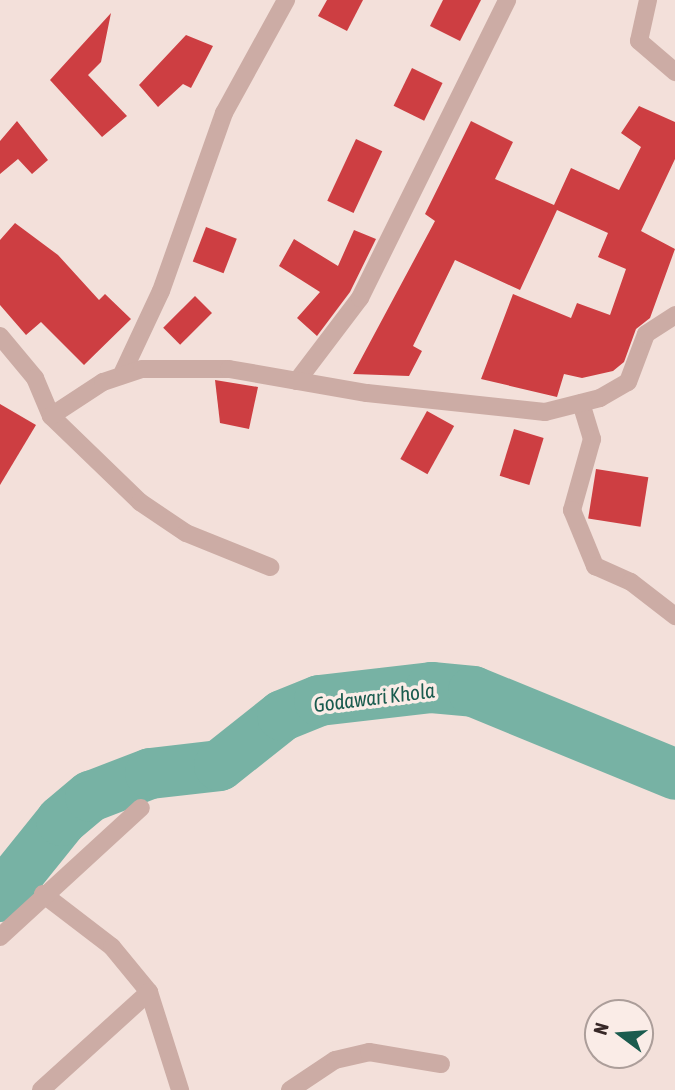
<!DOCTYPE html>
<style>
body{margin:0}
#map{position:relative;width:675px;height:1090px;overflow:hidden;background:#f3e0da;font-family:"Asap Condensed",sans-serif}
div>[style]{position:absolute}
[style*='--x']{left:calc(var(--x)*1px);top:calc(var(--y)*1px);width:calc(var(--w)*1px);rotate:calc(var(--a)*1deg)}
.river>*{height:51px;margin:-25.5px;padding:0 25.5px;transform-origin:25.5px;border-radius:25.5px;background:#77b2a4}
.building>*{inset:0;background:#cd3e42;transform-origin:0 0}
.minor>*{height:18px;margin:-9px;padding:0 9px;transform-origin:9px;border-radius:9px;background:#ccaca5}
span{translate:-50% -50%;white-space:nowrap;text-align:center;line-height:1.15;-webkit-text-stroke:7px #faece7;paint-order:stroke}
.water-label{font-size:21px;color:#1a5b4e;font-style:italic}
.north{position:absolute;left:584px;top:999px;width:70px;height:70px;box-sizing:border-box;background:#faece7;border:2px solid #ac9e9a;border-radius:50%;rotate:286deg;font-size:19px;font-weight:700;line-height:28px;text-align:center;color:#372827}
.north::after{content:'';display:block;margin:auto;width:24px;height:32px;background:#1a5b4e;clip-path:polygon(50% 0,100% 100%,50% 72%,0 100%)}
</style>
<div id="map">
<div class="river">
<i style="--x:0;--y:896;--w:97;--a:-51.2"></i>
<i style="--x:61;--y:820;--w:38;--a:-40"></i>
<i style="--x:90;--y:796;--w:64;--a:-21"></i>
<i style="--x:150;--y:773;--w:69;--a:-6.6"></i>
<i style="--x:219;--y:765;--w:80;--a:-38.4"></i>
<i style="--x:282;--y:715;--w:40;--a:-22"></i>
<i style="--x:319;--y:700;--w:113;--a:-6.6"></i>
<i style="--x:431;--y:687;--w:42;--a:5.4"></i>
<i style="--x:473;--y:691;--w:218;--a:22.3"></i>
</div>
<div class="building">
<i style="clip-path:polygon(327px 0,363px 0,347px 31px,318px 16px)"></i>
<i style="clip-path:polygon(443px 0,481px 0,460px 41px,430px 26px)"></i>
<i style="clip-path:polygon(111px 13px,101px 62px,88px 75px,127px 116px,102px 137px,50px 80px)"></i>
<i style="clip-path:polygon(186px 35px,213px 46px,191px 88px,183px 84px,158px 107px,139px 85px)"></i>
<i style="left:412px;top:68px;width:34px;height:42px;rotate:26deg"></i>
<i style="clip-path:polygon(639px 106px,675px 122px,675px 159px,641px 231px,675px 249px,650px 318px,636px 329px,624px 362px,613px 371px,582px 378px,564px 374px,557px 397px,481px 379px,513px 294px,571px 318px,577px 303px,610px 315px,626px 269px,598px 257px,608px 233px,557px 210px,520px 290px,455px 260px,413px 346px,422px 351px,409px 376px,353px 374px,435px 221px,425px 214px,471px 121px,513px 142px,495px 179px,554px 205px,571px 168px,619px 190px,641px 147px,621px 133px)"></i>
<i style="clip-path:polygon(17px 121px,48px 160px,32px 174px,18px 159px,0 174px,0 141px)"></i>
<i style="left:356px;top:139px;width:29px;height:68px;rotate:25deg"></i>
<i style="clip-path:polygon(15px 223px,58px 255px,99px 300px,105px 294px,131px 319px,84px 365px,41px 322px,26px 335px,0 305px,0 240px)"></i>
<i style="left:206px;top:227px;width:33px;height:37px;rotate:21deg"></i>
<i style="clip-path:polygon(354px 230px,376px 239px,350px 292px,317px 336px,297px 318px,320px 292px,279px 266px,294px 239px,338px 266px)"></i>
<i style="left:195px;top:296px;width:24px;height:45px;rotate:45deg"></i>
<i style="clip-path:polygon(215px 380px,258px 387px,249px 429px,220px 423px)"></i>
<i style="clip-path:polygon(0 404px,36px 425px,0 485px)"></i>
<i style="left:427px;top:411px;width:31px;height:55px;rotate:29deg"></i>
<i style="left:514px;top:429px;width:31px;height:49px;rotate:17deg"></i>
<i style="left:596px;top:469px;width:53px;height:50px;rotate:9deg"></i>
</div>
<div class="minor">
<i style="--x:648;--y:0;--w:42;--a:102.4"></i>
<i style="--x:639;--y:41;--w:48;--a:40.7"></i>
<i style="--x:0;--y:336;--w:55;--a:50.2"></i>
<i style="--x:35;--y:378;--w:41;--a:67.2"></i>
<i style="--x:51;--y:416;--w:124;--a:44"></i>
<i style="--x:140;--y:502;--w:55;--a:34"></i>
<i style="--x:186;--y:533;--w:91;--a:22"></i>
<i style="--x:123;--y:372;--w:89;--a:-64.9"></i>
<i style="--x:161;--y:291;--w:189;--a:-70.5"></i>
<i style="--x:224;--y:113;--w:129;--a:-61.2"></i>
<i style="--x:297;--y:381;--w:104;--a:-52.8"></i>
<i style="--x:360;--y:298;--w:332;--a:-63.7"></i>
<i style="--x:581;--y:403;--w:38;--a:73"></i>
<i style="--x:592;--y:439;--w:74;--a:105.7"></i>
<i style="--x:572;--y:510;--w:61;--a:67.7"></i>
<i style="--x:595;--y:566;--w:39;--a:24"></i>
<i style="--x:631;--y:582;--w:56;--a:37.7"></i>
<i style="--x:51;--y:416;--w:62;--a:-33.2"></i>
<i style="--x:103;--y:382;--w:41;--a:-18.4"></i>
<i style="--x:142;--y:369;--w:87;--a:0"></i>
<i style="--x:229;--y:369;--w:140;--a:9.9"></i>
<i style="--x:367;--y:393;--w:179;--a:6.1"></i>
<i style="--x:545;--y:412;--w:57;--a:-14.3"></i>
<i style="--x:600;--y:398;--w:32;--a:-30"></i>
<i style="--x:628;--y:382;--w:51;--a:-69.4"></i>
<i style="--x:646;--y:334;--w:35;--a:-33"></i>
<i style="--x:43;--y:894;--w:87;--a:37.5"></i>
<i style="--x:112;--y:947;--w:58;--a:50.6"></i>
<i style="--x:149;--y:992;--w:103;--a:72.4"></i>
<i style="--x:0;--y:937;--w:191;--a:-42.5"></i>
<i style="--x:41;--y:1090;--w:146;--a:-42.2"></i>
<i style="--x:290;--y:1090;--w:54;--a:-33.7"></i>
<i style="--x:335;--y:1060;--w:35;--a:-13"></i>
<i style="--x:369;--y:1052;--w:73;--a:9.5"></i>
</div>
<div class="water-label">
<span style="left:374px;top:697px;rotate:-7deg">Godawari Khola</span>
</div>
<div class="north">N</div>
</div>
